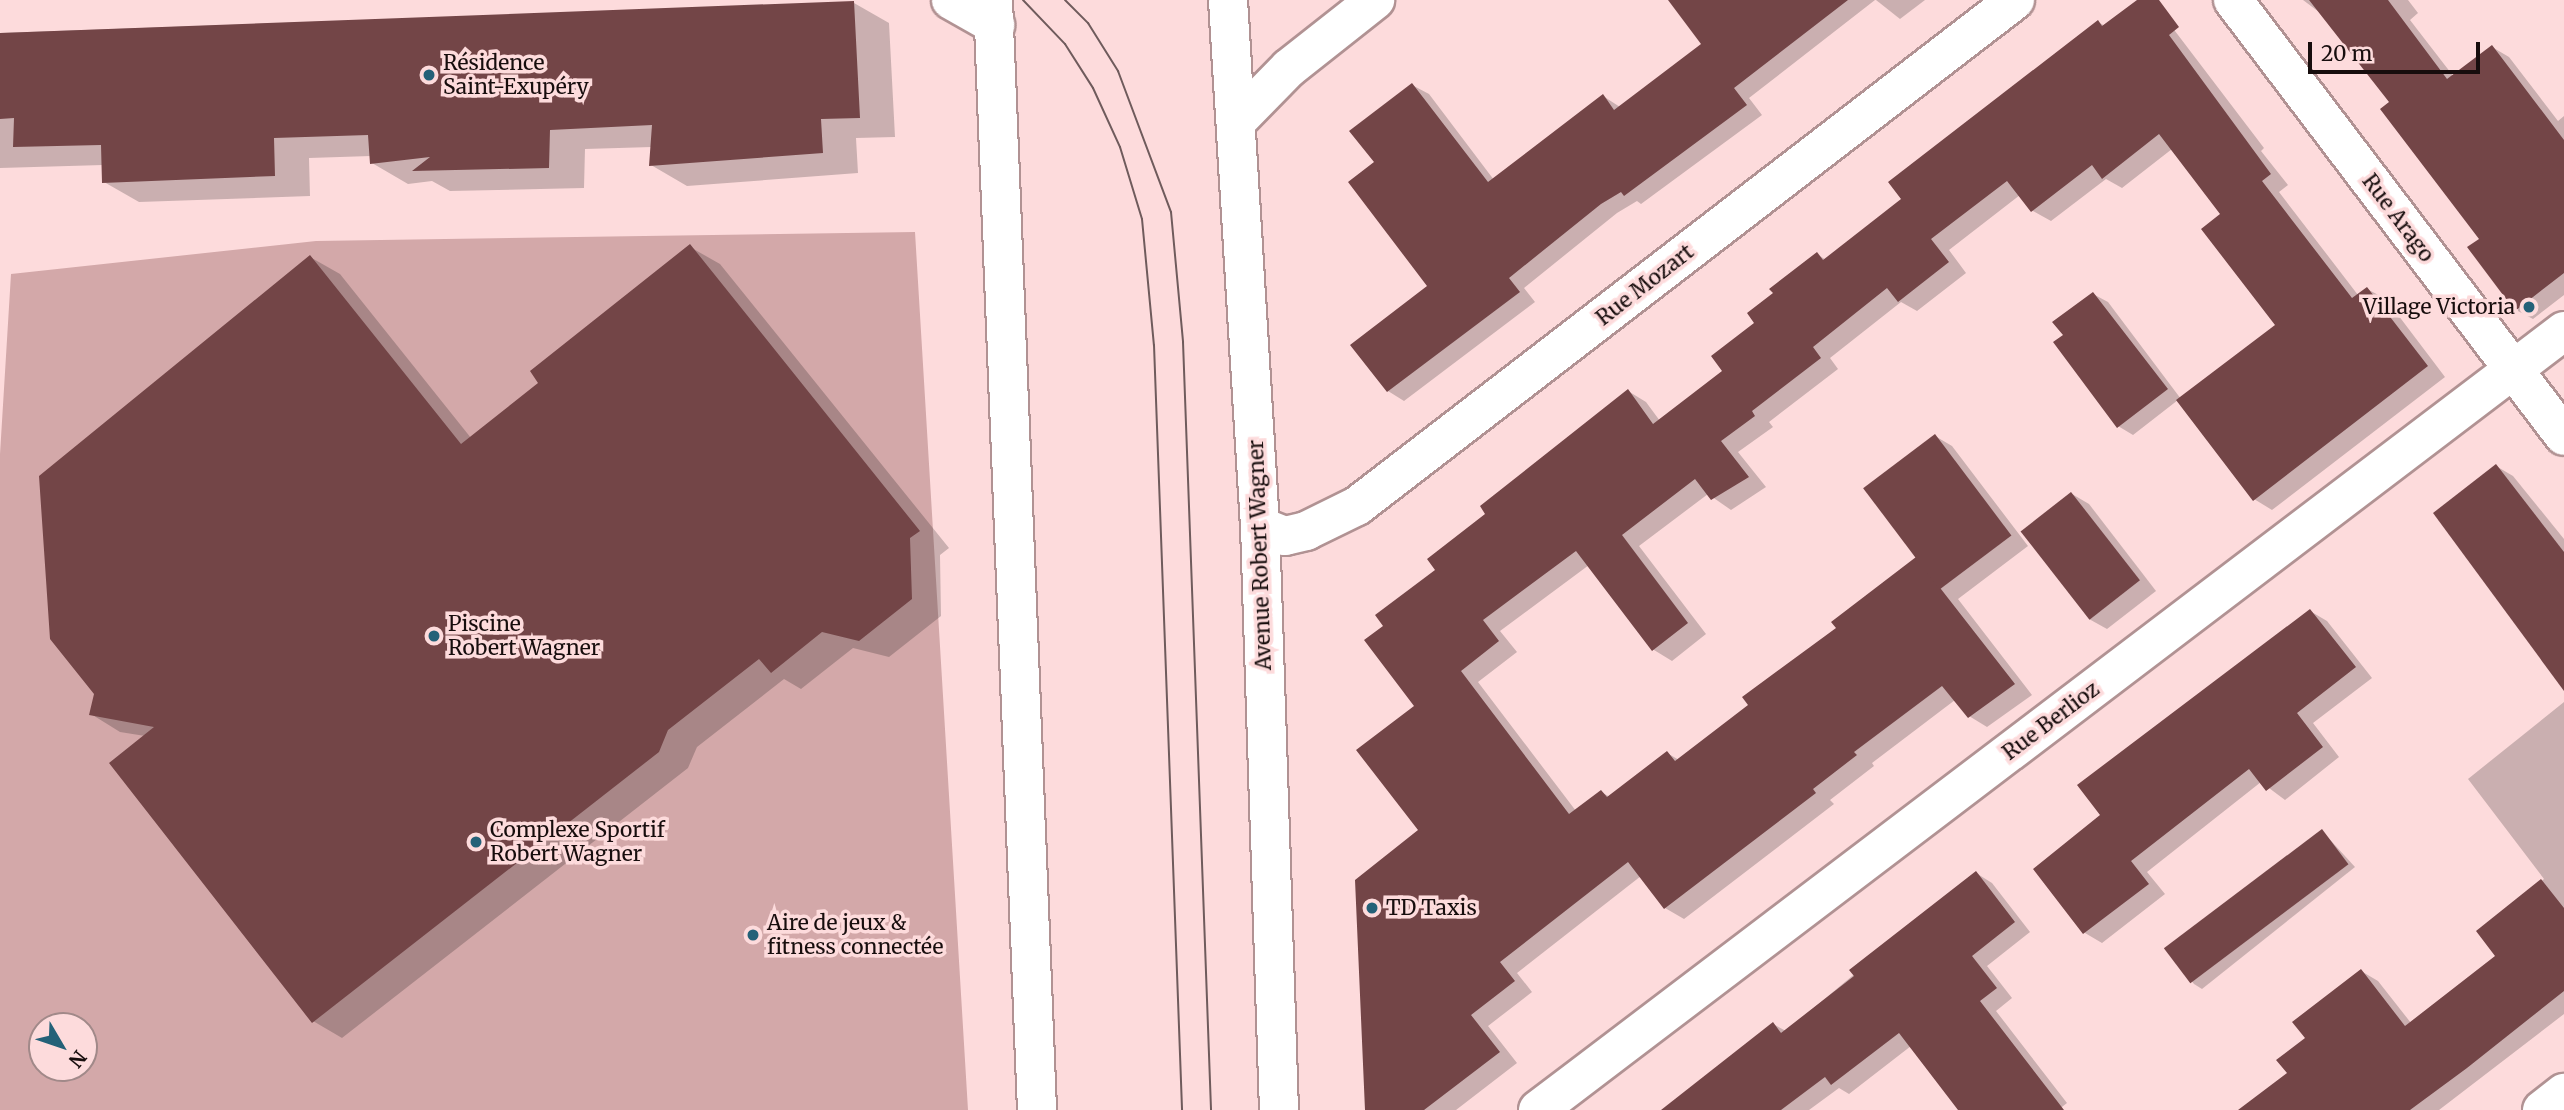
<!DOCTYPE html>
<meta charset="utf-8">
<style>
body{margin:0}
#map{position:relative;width:2564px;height:1110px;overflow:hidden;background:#fddbdc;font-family:Merriweather,serif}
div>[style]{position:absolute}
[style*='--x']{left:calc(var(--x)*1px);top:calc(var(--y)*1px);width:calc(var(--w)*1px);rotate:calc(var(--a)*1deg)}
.green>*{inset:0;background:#d3a8a9}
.shadow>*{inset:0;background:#0003}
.building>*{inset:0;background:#734547;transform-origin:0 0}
.roads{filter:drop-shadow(2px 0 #b19293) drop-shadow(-2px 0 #b19293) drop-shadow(0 2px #b19293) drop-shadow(0 -2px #b19293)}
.street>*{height:38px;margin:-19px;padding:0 19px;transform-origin:19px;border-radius:19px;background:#fff}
.secondary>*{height:38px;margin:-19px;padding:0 19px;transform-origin:19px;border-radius:19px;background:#fff}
.tram>*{height:2px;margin:-1px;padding:0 1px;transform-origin:1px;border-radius:1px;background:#6f5b5c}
.dots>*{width:19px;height:19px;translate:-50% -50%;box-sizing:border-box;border:4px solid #fddbdc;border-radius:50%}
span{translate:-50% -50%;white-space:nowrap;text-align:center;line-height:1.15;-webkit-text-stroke:7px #fddbdc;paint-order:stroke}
.poi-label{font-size:21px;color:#170d0d}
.left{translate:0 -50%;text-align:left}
.right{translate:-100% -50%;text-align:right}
.street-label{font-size:21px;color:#170d0d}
.north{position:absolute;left:28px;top:1012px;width:70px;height:70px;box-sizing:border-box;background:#fddbdc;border:2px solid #a18989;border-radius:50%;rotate:129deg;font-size:19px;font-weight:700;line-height:28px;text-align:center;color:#170d0d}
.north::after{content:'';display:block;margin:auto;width:24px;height:32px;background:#246178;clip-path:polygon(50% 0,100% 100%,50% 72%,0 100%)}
.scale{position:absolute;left:2308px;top:42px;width:172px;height:32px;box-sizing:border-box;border:4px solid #170d0d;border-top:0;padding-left:9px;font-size:21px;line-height:24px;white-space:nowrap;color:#170d0d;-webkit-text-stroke:5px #fddbdc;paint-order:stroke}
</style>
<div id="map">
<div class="green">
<i style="clip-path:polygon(evenodd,915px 232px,968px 1110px,0 1110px,0 454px,11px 274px,316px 241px,915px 232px,42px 1026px,84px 1026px,84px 1068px,42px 1068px,42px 1026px)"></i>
</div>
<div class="shadow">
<i style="clip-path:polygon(1670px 0,1875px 0,1749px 98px,1762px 115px,1641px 204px,1637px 201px,1617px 213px,1524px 288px,1535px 302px,1404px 401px,1388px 391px,1429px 287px,1376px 163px,1412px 85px,1429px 94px,1494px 180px,1603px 96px,1620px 107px,1703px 45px)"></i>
<i style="clip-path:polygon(1876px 0,1925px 0,1900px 19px)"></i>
<i style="clip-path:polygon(2140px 0,2159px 10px,2264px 148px,2261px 151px,2288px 185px,2279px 192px,2358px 295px,2367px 289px,2386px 299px,2445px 377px,2272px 510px,2254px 499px,2178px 400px,2133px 435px,2118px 426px,2065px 335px,2093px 294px,2108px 302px,2181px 399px,2277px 326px,2223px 214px,2172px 149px,2122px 188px,2106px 179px,2051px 221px,2033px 211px,2020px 195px,1949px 250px,1966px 273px,1917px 311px,1901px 302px,1830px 358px,1838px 369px,1769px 422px,1773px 427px,1738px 452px,1766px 487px,1731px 510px,1708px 494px,1639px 546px,1706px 634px,1672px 661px,1654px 650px,1589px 565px,1500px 631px,1517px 652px,1478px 682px,1576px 811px,1601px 792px,1610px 797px,1667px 753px,1679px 760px,1751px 705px,1916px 560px,1924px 564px,1935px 436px,1952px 446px,2028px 546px,1958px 599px,2032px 695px,1987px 727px,1969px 716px,1955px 700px,1872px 763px,1874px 766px,1830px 800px,1834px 804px,1684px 919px,1665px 908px,1641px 876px,1517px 973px,1532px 992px,1488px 1026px,1517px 1063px,1456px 1110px,1366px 1110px,1421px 830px,1416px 706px,1386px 627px,1488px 514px,1628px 391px,1646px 402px,1660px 421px,1724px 371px,1775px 293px,1817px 254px,1826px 260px,1904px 199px,2098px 22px,2105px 26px)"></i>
<i style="clip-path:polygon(2303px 0,2408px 0,2418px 13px,2410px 20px,2454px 77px,2492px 47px,2509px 57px,2558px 121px,2564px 116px,2564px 295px,2533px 319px,2516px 310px,2482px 239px,2391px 103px,2323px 15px)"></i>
<i style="clip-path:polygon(854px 3px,889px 23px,895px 137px,856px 138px,858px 173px,687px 186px,651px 165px,652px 147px,585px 149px,584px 188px,450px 191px,432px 181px,408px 184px,372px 163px,371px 156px,309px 158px,310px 196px,139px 202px,104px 182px,103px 165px,0 168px,0 33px)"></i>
<i style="clip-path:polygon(690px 247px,720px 264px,949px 548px,940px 555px,941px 616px,889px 657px,853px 648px,801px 689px,784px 679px,697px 747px,688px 768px,342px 1038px,313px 1021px,145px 736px,120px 732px,91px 714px,310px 257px,340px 274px,471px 438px,541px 384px)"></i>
<i style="clip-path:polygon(2496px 466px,2513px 476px,2564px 539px,2564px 688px)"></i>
<i style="clip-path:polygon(2072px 494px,2089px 504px,2156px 591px,2107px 629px,2089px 619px,2022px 532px)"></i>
<i style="clip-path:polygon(2310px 611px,2327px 621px,2372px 678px,2313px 723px,2339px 757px,2285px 800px,2261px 782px,2147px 872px,2165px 894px,2102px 943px,2085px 933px,2102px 815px)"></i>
<i style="clip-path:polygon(2564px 702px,2564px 1014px,2439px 1110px,2241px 1110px,2289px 1073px,2308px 1038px,2361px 971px,2378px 981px,2411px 1023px,2497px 956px,2478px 931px,2544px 879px,2468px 779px)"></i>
<i style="clip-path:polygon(2322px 831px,2355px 867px,2202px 989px,2194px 984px,2168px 951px)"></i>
<i style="clip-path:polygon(1976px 873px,1992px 883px,2030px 932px,1987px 966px,2012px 998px,1996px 1011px,2067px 1103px,2058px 1110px,1960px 1110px,1911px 1046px,1849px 1094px,1839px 1088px,1809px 1110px,1665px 1110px,1773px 1024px,1786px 1031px)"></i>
</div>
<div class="building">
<i style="clip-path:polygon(1668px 0,1848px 0,1734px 88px,1747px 105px,1624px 196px,1621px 192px,1601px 204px,1509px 278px,1520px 292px,1387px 392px,1350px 345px,1427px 286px,1348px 182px,1374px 162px,1349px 131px,1412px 83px,1488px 182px,1603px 94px,1614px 110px,1701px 44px)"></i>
<i style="clip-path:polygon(2137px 0,2159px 0,2179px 27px,2169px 35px,2271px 174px,2262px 181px,2352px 298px,2367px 287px,2428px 366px,2253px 501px,2176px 400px,2275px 325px,2201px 229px,2220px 214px,2159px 134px,2102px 179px,2092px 165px,2031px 212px,2007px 181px,1931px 239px,1949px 262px,1898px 302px,1887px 288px,1813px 347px,1821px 358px,1752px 411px,1755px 416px,1721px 441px,1749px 477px,1711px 500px,1695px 479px,1622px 535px,1688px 623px,1652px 651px,1576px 551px,1483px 620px,1499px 641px,1461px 671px,1569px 814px,1601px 790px,1607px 797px,1667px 751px,1675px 761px,1748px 705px,1742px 697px,1836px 628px,1831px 622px,1916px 557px,2015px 684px,1968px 718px,1942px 686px,1854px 752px,1857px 755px,1813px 789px,1816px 793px,1664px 909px,1628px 862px,1500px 962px,1515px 981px,1471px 1015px,1500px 1052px,1424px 1110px,1365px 1110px,1355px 880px,1418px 830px,1356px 750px,1414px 706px,1364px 640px,1383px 626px,1375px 615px,1435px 570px,1427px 559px,1485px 514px,1480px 506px,1628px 389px,1653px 424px,1722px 371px,1711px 356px,1754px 323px,1747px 313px,1773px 293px,1769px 289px,1817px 252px,1823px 260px,1901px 199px,1888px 182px,2098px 20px,2102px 26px)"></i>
<i style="clip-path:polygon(2309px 0,2388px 0,2447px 79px,2492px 45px,2564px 140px,2564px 273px,2515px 311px,2467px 247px,2479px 239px,2380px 109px,2389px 102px)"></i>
<i style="clip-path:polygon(854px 1px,860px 118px,821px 119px,823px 153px,649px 166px,652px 125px,550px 130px,549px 168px,412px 171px,430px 157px,370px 164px,368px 135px,274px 138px,275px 176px,102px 183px,101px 145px,13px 147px,14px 118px,0 119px,0 33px)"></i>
<i style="clip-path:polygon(690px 244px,920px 531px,910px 538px,912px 599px,859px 641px,822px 632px,771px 673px,759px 659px,668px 730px,659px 752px,312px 1023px,109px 763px,154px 727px,89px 715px,94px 694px,50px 639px,39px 476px,310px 255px,461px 444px,538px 383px,530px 371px)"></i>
<i style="clip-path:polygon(2093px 292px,2168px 389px,2117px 428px,2053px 342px,2063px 335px,2052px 322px)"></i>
<i style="left:1935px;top:434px;width:127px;height:90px;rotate:53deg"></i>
<i style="clip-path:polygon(2496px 464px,2564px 552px,2564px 691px,2433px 513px)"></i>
<i style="left:2071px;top:492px;width:112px;height:64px;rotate:52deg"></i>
<i style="clip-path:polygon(2310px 609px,2356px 667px,2297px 713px,2323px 747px,2266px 791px,2249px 769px,2131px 861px,2149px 884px,2083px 934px,2033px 869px,2100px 815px,2077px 785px)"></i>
<i style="left:2322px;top:829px;width:44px;height:198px;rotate:53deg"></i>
<i style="clip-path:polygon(1976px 871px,2015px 922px,1972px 956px,1997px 988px,1980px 1001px,2064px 1110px,1958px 1110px,1899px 1033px,1831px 1085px,1825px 1077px,1781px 1110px,1661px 1110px,1773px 1022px,1781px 1033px,1854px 976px,1849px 970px)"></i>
<i style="clip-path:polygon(2541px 879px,2564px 908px,2564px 991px,2467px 1068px,2410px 1110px,2238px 1110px,2287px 1073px,2276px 1060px,2305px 1038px,2292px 1022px,2361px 969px,2405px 1026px,2495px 956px,2476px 931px)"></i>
</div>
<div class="roads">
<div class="street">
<i style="--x:2233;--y:0;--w:547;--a:52.8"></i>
<i style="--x:1239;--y:119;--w:71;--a:-45.6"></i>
<i style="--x:1289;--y:68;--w:110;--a:-38.3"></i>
<i style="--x:1260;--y:526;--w:27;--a:22"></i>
<i style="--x:1285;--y:536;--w:22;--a:-13"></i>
<i style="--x:1306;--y:531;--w:57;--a:-26.1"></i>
<i style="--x:1357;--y:506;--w:830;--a:-37.56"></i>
<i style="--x:1538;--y:1110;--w:1288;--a:-37.21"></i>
<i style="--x:2542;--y:1110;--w:28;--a:-38"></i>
</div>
<div class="secondary">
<i style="--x:951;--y:0;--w:51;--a:29.6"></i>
<i style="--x:993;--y:0;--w:1111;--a:87.73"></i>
<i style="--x:1228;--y:0;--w:527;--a:86.52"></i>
<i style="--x:1260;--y:526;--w:584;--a:88.14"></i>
</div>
</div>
<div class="tram">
<i style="--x:1023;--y:0;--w:61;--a:46.3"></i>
<i style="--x:1065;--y:44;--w:52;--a:57.5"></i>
<i style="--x:1093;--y:88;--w:65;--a:65.4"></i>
<i style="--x:1120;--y:147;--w:75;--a:73"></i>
<i style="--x:1142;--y:219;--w:127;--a:84.6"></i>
<i style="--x:1154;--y:345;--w:766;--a:87.9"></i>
<i style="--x:1065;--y:0;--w:33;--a:45"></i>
<i style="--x:1088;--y:23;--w:57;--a:58"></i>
<i style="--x:1118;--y:71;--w:151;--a:69.4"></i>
<i style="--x:1171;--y:212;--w:131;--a:84.7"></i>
<i style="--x:1183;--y:342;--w:769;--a:87.91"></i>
</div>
<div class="dots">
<i style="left:429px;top:75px;background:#246178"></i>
<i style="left:2529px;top:307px;background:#246178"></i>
<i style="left:434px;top:636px;background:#246178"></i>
<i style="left:476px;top:842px;background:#246178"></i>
<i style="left:1372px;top:908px;background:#246178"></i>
<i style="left:753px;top:935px;background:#246178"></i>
</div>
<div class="poi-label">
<span class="left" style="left:443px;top:75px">Résidence<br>Saint-Exupéry</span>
<span class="right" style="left:2515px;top:307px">Village Victoria</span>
<span class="left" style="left:448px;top:636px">Piscine<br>Robert Wagner</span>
<span class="left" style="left:490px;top:842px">Complexe Sportif<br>Robert Wagner</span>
<span class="left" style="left:1386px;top:908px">TD Taxis</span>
<span class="left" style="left:767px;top:935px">Aire de jeux &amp;<br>fitness connectée</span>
</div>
<div class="street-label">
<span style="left:2398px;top:218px;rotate:53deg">Rue Arago</span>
<span style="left:1645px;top:285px;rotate:-38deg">Rue Mozart</span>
<span style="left:1260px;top:555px;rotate:-92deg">Avenue Robert Wagner</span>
<span style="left:2051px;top:721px;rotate:-37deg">Rue Berlioz</span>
</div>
<div class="north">N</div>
<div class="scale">20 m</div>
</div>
